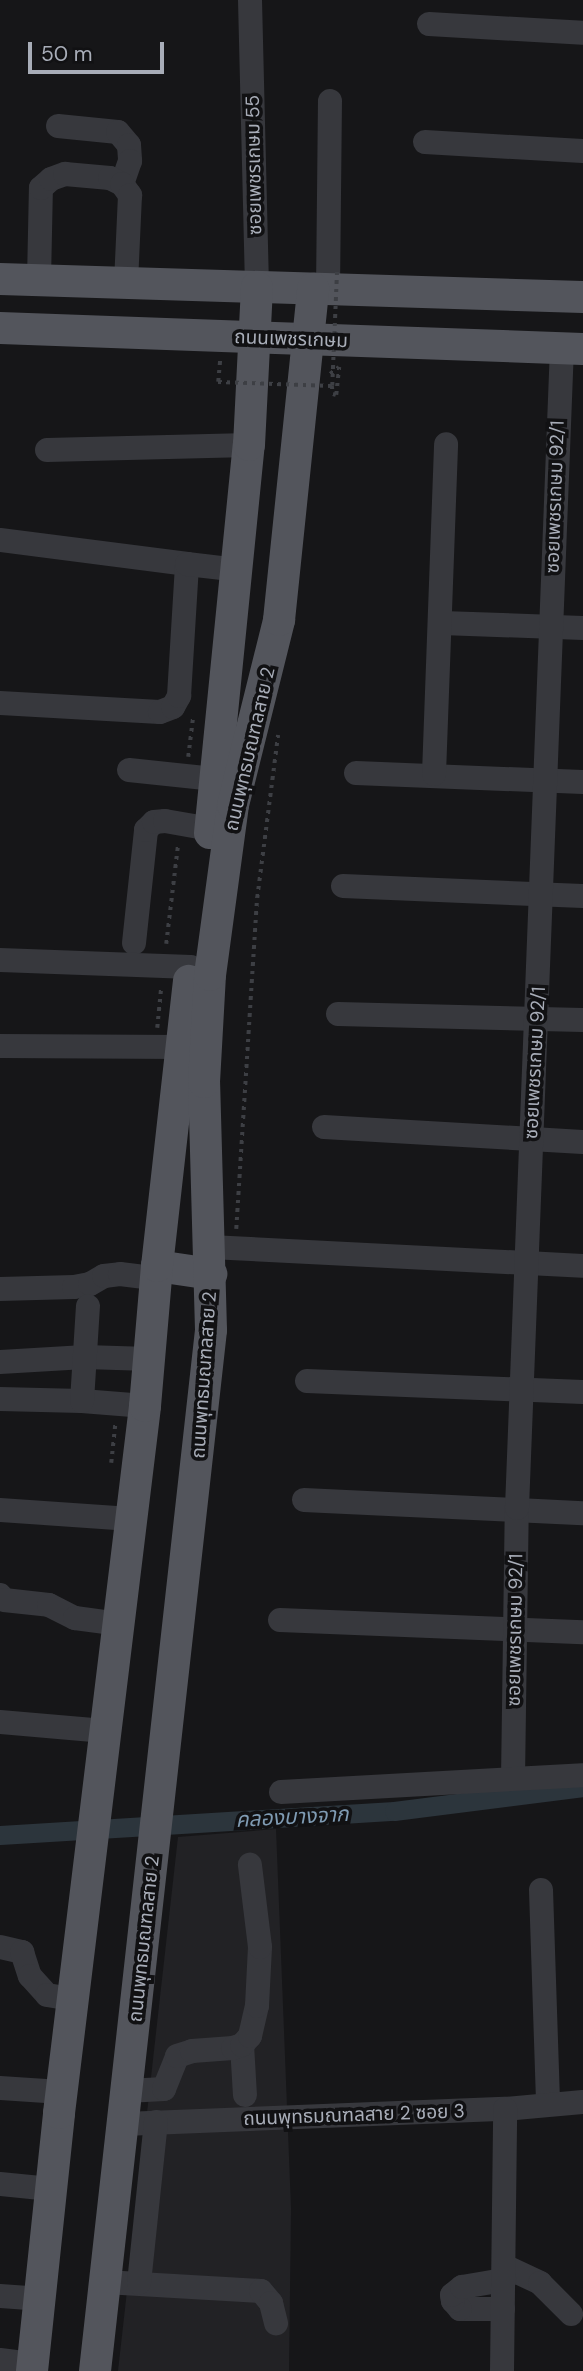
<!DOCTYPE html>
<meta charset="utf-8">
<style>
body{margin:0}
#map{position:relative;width:583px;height:2371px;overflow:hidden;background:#161618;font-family:"DM Sans","Noto Sans Thai",sans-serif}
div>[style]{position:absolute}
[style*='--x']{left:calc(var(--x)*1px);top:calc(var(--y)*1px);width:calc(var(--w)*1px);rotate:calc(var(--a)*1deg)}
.built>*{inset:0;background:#222225}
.canal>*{height:19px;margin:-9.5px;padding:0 9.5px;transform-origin:9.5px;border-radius:9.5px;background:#2c353c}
.path>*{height:3.5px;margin-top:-1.75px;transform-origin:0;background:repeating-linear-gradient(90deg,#3d3f44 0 3.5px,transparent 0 8.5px)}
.minor>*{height:24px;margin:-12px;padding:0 12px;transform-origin:12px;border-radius:12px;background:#37383d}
.major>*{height:32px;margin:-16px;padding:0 16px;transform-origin:16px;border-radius:16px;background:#53555c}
.path-bridge>*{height:3.5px;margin-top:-1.75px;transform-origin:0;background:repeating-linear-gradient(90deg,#3d3f44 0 3.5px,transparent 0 8.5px)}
span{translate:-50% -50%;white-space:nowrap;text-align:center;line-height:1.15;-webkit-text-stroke:7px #111113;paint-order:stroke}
.street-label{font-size:19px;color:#a8adb8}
.water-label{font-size:21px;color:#7f9bb3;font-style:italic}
.scale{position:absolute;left:28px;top:42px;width:136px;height:32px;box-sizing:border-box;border:4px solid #a8adb8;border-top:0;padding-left:9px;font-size:21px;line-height:24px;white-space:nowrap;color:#a8adb8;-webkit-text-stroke:5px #111113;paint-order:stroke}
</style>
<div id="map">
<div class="built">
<i style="clip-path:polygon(276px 1829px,291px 2208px,289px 2371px,118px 2371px,178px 1837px)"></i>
</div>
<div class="canal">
<i style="--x:0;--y:1835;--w:395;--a:-3.5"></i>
<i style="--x:394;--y:1811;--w:191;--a:-7.2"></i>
</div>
<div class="path">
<i style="--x:330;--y:374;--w:11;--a:-38"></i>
<i style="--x:218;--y:382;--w:22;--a:-85"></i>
<i style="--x:332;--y:386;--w:8;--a:83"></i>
<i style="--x:333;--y:394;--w:3;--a:18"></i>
<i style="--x:336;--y:395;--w:28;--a:-84"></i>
<i style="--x:188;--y:757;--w:41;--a:-83"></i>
<i style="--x:166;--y:944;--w:101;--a:-83.2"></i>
<i style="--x:157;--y:1028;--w:41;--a:-84.4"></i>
<i style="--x:236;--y:1229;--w:332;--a:-86.4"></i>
<i style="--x:257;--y:898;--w:164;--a:-82.7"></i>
<i style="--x:111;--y:1463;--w:38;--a:-84"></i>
</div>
<div class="minor">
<i style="--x:250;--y:0;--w:287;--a:88.6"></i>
<i style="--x:429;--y:24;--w:154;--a:3.3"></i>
<i style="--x:58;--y:126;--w:60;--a:5.7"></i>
<i style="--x:118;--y:132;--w:17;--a:50"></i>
<i style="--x:129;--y:145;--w:16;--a:86"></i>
<i style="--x:130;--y:161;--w:24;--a:109"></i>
<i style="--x:425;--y:142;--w:158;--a:3.3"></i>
<i style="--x:39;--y:280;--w:92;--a:-88.8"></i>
<i style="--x:41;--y:188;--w:13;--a:-42"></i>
<i style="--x:51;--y:179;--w:15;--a:-20"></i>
<i style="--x:65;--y:174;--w:45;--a:5.1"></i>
<i style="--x:110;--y:178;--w:13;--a:27"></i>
<i style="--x:122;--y:184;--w:14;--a:54"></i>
<i style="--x:130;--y:195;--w:88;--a:92.6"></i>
<i style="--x:328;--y:290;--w:189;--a:-89.4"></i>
<i style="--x:47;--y:450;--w:202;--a:-1.4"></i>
<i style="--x:0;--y:540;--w:189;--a:7.3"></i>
<i style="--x:442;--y:623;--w:141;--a:2"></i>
<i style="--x:0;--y:703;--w:160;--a:3.2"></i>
<i style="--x:160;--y:712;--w:14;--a:-21"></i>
<i style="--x:173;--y:707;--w:13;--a:-61"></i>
<i style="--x:179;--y:696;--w:132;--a:-86.5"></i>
<i style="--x:187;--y:564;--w:51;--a:6.7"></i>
<i style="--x:129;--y:770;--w:86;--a:6"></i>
<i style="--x:356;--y:773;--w:227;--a:2.3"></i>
<i style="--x:434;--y:774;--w:330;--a:-87.9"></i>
<i style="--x:343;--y:886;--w:240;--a:2.4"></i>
<i style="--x:134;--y:943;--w:114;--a:-83.9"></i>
<i style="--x:146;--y:830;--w:11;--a:-45"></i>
<i style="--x:154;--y:822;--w:11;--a:-5"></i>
<i style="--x:165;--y:821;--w:47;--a:9.9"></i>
<i style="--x:0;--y:960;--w:191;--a:2.1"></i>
<i style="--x:338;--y:1014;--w:245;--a:1.4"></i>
<i style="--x:0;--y:1046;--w:182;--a:0.3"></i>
<i style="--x:324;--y:1127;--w:259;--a:3.3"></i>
<i style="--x:210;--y:1247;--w:373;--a:2.9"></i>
<i style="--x:0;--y:1289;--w:74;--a:-1.5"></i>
<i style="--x:74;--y:1287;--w:16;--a:-11"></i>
<i style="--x:90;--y:1284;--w:16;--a:-30"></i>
<i style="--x:104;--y:1276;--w:16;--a:-7"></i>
<i style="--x:120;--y:1274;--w:35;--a:7"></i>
<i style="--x:0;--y:1362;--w:85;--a:-3.4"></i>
<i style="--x:85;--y:1357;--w:64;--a:1.8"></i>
<i style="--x:307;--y:1381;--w:276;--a:2.3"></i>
<i style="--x:0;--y:1399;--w:82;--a:1.4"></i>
<i style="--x:82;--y:1401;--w:63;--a:4.5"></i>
<i style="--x:82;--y:1401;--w:95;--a:-86.4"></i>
<i style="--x:304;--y:1500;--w:279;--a:2.7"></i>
<i style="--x:0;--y:1510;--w:131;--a:3.9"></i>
<i style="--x:0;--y:1595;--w:6;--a:51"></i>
<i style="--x:4;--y:1600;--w:45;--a:6.3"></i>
<i style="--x:49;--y:1605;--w:29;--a:27"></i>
<i style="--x:75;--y:1618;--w:44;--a:7.8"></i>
<i style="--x:280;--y:1620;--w:303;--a:2.3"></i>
<i style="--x:0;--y:1722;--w:105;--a:4.9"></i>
<i style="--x:513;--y:1779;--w:271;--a:-89.2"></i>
<i style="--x:517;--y:1508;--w:1161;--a:-87.78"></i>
<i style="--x:281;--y:1792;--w:302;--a:-3.2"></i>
<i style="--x:541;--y:1890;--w:214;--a:88.1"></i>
<i style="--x:0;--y:1947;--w:23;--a:13"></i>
<i style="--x:22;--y:1952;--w:25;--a:72"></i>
<i style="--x:30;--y:1976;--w:25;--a:48"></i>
<i style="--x:47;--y:1995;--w:26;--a:9"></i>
<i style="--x:242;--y:2045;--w:50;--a:86.6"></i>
<i style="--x:0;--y:2088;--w:61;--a:3.8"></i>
<i style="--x:127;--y:2091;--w:37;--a:-3"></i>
<i style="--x:164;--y:2089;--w:35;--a:-68"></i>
<i style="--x:177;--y:2056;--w:16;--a:-18"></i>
<i style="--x:192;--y:2051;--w:41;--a:-4.2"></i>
<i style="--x:233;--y:2048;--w:9;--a:-18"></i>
<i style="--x:242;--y:2045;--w:12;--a:-48"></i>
<i style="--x:250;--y:2036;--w:31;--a:-77"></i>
<i style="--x:257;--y:2006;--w:59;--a:-87.1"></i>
<i style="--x:260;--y:1947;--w:83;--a:-97"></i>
<i style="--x:124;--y:2124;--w:381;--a:-2.3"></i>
<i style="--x:505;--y:2109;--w:78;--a:-5.1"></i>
<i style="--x:0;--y:2184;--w:51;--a:5.6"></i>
<i style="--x:504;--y:2266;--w:40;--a:25"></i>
<i style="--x:540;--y:2283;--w:44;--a:45"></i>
<i style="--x:105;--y:2282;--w:156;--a:3.3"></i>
<i style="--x:261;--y:2291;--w:16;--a:50"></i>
<i style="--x:271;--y:2303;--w:21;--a:76"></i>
<i style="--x:139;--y:2283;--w:162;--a:-84"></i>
<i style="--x:0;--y:2296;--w:39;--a:4"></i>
<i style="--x:503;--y:2309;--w:43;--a:180"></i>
<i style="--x:460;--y:2309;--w:11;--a:-131"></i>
<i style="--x:453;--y:2301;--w:6;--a:-99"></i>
<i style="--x:452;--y:2295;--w:13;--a:-39"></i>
<i style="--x:462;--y:2287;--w:43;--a:-9.5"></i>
<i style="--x:0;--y:2360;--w:32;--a:7"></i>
<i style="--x:502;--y:2371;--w:262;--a:-89.3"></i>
</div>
<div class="major">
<i style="--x:0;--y:279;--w:583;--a:1.77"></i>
<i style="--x:0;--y:328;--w:583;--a:2.06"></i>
<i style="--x:210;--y:833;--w:390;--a:-84.3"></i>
<i style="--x:249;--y:445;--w:158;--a:-87.1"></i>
<i style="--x:157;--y:1266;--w:55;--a:8.4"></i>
<i style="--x:32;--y:2371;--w:259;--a:-84"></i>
<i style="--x:59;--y:2113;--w:712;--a:-83.06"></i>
<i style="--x:145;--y:1406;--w:141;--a:-85.1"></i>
<i style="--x:157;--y:1266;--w:287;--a:-83.6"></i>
<i style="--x:95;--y:2371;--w:1047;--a:-83.64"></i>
<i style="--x:211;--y:1330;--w:248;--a:-91.6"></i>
<i style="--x:204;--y:1082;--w:107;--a:-86.8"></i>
<i style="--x:210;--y:975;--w:172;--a:-82.3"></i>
<i style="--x:233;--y:805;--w:191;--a:-76"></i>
<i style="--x:279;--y:620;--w:333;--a:-84.1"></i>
</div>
<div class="path-bridge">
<i style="--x:218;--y:382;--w:114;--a:2"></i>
<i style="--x:332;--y:386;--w:118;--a:-87.6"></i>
</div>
<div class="street-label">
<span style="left:254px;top:165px;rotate:-91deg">ซอยเพชรเกษม 55</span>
<span style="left:291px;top:339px;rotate:2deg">ถนนเพชรเกษม</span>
<span style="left:555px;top:497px;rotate:-88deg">ซอยเพชรเกษม 92/1</span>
<span style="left:250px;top:749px;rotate:-77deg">ถนนพุทธมณฑลสาย 2</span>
<span style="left:535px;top:1063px;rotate:-87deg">ซอยเพชรเกษม 92/1</span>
<span style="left:204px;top:1375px;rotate:-86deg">ถนนพุทธมณฑลสาย 2</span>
<span style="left:515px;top:1630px;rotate:-89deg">ซอยเพชรเกษม 92/1</span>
<span style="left:144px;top:1939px;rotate:-84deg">ถนนพุทธมณฑลสาย 2</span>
<span style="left:354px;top:2115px;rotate:-2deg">ถนนพุทธมณฑลสาย 2 ซอย 3</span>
</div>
<div class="water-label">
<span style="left:292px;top:1817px;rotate:-3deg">คลองบางจาก</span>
</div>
<div class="scale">50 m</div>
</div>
